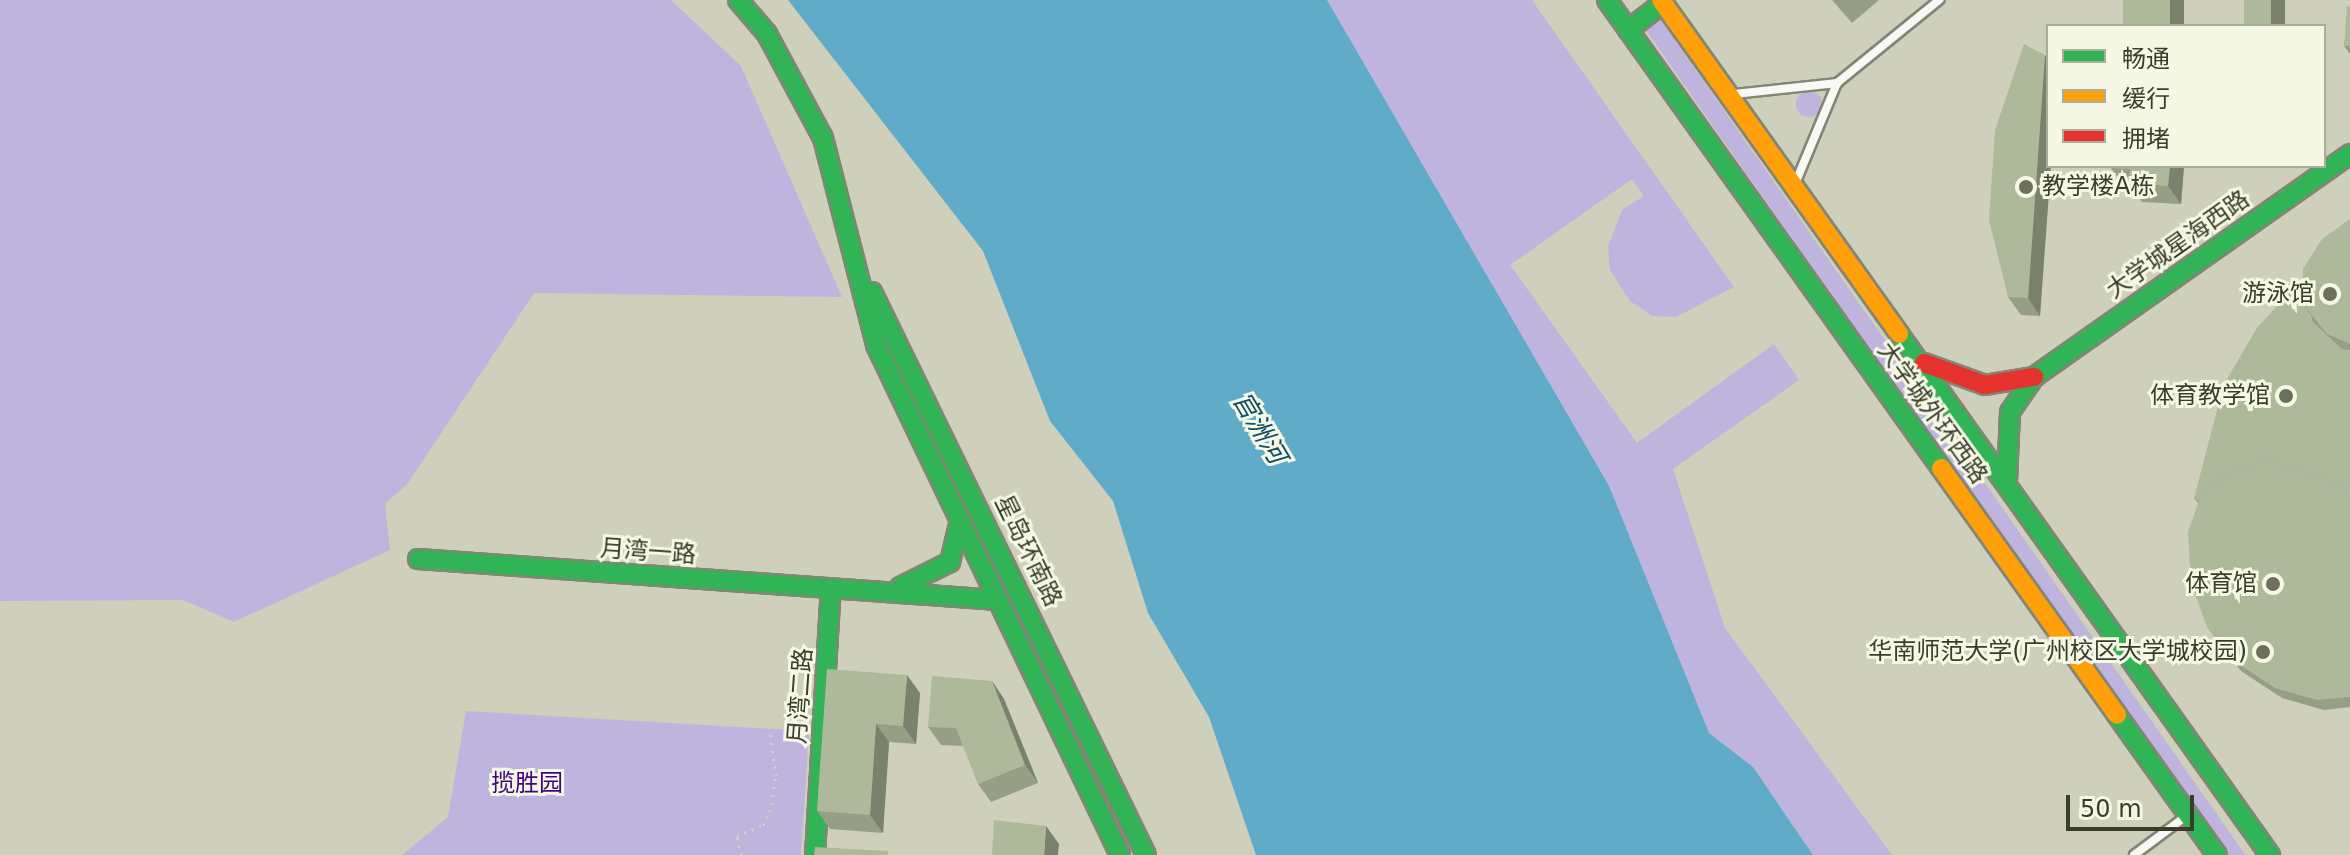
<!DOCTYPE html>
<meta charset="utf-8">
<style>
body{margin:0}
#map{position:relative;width:2350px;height:855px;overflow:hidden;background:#ced0bb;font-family:"DejaVu Sans","Noto Sans SC",sans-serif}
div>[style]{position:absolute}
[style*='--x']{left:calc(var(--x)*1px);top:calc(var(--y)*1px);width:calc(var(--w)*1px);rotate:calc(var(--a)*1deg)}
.green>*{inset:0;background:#bfb4de;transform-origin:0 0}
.round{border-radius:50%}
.water>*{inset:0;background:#5fabc8}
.path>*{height:3px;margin-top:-1.5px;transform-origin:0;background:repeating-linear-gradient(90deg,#d1d1ca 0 2px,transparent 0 8px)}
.roads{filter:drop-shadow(2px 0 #838575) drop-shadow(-2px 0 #838575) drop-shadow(0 2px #838575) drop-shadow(0 -2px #838575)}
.lane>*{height:8px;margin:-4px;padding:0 4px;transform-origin:4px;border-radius:4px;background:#f8f8f5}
.fast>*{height:18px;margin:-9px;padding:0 9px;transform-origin:9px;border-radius:9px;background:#30b455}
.slow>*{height:18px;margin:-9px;padding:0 9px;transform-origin:9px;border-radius:9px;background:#ff9f0a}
.jam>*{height:18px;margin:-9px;padding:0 9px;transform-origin:9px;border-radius:9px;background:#e5322d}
.wall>*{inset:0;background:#969f86}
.shaded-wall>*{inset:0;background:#7a826d;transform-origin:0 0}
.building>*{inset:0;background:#aeb99c;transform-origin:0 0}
.dots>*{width:22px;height:22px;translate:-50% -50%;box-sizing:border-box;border:4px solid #f5f8e4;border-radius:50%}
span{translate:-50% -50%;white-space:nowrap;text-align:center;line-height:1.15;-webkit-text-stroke:6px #f5f8e4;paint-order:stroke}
.poi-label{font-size:24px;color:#3a3c2c}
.left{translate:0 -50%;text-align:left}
.right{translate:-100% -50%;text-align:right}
.street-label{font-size:24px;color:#3a3c2c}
.park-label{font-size:24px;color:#3f0285}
.water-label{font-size:26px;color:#144d67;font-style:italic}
.legend{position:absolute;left:2046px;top:24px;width:280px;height:144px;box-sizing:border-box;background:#f5f8e4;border:2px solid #aaad9a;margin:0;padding:10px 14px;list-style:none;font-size:24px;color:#3a3c2c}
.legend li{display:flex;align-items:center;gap:16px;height:40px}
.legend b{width:40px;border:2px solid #aaad9a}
.scale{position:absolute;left:2066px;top:795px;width:128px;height:36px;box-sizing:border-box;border:4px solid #3a3c2c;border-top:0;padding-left:10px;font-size:24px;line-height:28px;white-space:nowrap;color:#3a3c2c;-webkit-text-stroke:6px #f5f8e4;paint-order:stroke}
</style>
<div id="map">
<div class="green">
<i style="clip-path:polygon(0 0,671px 0,741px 66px,842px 297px,534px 293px,408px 483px,385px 504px,390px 550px,234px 622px,183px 600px,0 601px)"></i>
<i style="clip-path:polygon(1327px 0,1532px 0,1734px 287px,1676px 317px,1652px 316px,1630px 301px,1610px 270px,1608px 247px,1622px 210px,1644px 196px,1632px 179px,1510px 265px,1637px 443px,1774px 344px,1799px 380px,1673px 469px,1725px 628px,1892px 855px,1813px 855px,1753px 767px,1709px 733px,1429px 179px)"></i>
<i style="left:1660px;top:19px;width:1023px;height:18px;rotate:55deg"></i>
<i class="round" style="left:1796px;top:91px;width:26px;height:26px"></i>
<i style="clip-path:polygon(466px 711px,809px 731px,801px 855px,402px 855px,448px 817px)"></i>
</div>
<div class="water">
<i style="clip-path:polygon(788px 0,1327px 0,1609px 486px,1709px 733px,1753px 767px,1813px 855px,1256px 855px,1209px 717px,1148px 613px,1113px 501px,1050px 421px,983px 251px)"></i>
</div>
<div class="path">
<i style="--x:2324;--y:118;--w:32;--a:-35"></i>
<i style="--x:842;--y:131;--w:140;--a:62"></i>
<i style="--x:908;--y:255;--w:169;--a:54.9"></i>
<i style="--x:1005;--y:393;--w:115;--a:82"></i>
<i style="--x:1021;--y:507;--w:232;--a:62.2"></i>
<i style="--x:1129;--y:712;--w:168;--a:58.4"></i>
<i style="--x:2041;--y:308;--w:14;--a:4"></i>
<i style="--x:2055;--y:309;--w:247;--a:-35.3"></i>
<i style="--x:741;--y:855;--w:19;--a:-102"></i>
<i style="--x:737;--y:836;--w:28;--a:-23"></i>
<i style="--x:763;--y:825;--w:15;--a:-62"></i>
<i style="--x:770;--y:812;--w:36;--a:-81"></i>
<i style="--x:776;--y:776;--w:61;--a:-97.6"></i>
<i style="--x:768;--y:716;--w:116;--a:-70.9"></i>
</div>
<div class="roads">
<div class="lane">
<i style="--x:1837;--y:83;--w:132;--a:-39.1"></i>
<i style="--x:1734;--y:94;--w:104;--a:-6.1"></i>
<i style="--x:1837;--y:83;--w:109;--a:112.6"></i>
<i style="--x:2134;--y:855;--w:64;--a:-36.7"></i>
</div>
<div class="fast">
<i style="--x:738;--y:0;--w:45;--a:49.5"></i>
<i style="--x:767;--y:34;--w:118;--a:61.7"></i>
<i style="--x:823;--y:138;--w:214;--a:75.6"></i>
<i style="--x:876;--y:345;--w:565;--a:64.43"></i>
<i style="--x:1607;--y:0;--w:575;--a:54.49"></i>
<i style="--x:1628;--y:30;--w:44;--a:-37.6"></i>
<i style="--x:872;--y:292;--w:626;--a:64.05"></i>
<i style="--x:1899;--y:334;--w:640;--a:54.55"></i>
<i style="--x:2007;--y:481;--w:69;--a:-87.5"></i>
<i style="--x:2010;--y:412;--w:42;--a:-55.6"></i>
<i style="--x:2034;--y:377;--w:387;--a:-35.2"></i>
<i style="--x:418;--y:559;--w:581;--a:4.04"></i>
<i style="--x:900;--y:587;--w:56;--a:-26.6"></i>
<i style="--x:950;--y:562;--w:43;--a:-76.6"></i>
<i style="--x:2117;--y:715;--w:172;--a:54.5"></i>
<i style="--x:815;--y:855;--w:266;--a:-86.6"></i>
</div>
<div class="slow">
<i style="--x:1661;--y:0;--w:410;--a:54.5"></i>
<i style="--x:1941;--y:468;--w:303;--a:54.5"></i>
</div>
<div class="jam">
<i style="--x:1924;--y:363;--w:65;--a:19.8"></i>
<i style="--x:1985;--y:385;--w:50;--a:-9.3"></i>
</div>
</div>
<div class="wall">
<i style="clip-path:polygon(1832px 0,1879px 0,1852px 23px)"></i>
<i style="clip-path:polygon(2350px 7px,2350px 54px,2344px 46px)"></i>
<i style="clip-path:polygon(2045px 55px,2048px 59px,2048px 166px,2040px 316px,2021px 315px,2008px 297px)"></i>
<i style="clip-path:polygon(2111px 166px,2184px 166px,2181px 204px,2142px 202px,2131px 187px,2124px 186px,2111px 168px)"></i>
<i style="clip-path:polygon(2350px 219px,2350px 707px,2324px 710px,2282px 698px,2241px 671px,2207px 627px,2198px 503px,2194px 498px,2303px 287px)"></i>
<i style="clip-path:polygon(827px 669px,920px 693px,916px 744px,889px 742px,883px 833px,830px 829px,817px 811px)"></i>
<i style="clip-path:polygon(992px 681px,1004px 699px,1038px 783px,991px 802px,978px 784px,964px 746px,941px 745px,928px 727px)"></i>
</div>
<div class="shaded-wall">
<i style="left:2170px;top:0;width:14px;height:26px"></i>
<i style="left:2271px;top:0;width:14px;height:26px"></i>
<i style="clip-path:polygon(2045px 55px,2048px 59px,2048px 166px,2051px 166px,2040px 316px,2028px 298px)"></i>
<i style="clip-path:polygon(2170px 166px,2184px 166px,2181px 204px,2168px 186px)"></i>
<i style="clip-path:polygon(907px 675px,920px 693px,916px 744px,903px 726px)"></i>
<i style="clip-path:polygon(992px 681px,1004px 699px,1038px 783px,1025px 765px)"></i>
<i style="clip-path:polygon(876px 724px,889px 742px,883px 833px,870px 815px)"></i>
<i style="clip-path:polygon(1046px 826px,1059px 844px,1058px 855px,1044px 855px)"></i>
</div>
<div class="building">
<i style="left:2123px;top:0;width:47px;height:26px"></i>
<i style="left:2244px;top:0;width:27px;height:26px"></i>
<i style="clip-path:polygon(2347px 6px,2350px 7px,2350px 46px,2344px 46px)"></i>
<i style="clip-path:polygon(2024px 44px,2045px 55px,2028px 298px,2008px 297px,1989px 220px,1995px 130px)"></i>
<i style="clip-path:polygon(2111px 166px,2170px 166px,2168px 186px,2129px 183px,2130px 169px,2111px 168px)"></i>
<i style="clip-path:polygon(2350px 219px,2350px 344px,2327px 334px,2303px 304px,2303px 269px,2322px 239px)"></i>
<i style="clip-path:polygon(2295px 286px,2303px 287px,2303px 304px,2312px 317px,2312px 321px,2342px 349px,2350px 350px,2350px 495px,2327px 478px,2268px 461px,2231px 470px,2200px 498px,2199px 501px,2194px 498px,2224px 384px,2257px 328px)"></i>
<i style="clip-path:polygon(2268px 461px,2327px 478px,2350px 495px,2350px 697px,2317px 700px,2275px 688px,2234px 661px,2207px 627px,2191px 583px,2188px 532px,2200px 498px,2231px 470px)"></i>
<i style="clip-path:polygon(827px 669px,907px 675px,903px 726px,876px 724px,870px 815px,817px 811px)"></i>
<i style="clip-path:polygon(932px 676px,992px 681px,1025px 765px,978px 784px,956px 728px,928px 727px)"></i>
<i style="clip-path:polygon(994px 820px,1046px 826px,1044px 855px,992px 855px)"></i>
<i style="clip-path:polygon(815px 847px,888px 851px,888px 855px,814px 855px)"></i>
</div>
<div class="dots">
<i style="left:2026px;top:187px;background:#6e705e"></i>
<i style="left:2330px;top:294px;background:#6e705e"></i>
<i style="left:2286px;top:396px;background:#6e705e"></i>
<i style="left:2273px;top:584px;background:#6e705e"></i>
<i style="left:2263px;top:652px;background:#6e705e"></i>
</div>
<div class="poi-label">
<span class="left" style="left:2042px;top:187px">教学楼A栋</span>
<span class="right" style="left:2314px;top:294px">游泳馆</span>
<span class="right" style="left:2270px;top:396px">体育教学馆</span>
<span class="right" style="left:2257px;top:584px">体育馆</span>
<span class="right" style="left:2247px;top:652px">华南师范大学(广州校区大学城校园)</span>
</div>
<div class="street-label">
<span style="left:2178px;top:245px;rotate:-35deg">大学城星海西路</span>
<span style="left:1932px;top:413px;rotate:54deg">大学城外环西路</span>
<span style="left:1028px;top:551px;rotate:64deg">星岛环南路</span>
<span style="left:648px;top:552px;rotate:4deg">月湾一路</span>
<span style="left:801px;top:696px;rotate:-86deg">月湾二路</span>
</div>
<div class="park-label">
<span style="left:527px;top:784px">揽胜园</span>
</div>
<div class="water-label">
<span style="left:1259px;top:428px;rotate:59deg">官洲河</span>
</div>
<ul class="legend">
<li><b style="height:10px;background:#30b455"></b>畅通</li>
<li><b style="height:10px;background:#ff9f0a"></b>缓行</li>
<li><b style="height:10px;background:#e5322d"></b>拥堵</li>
</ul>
<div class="scale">50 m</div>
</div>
